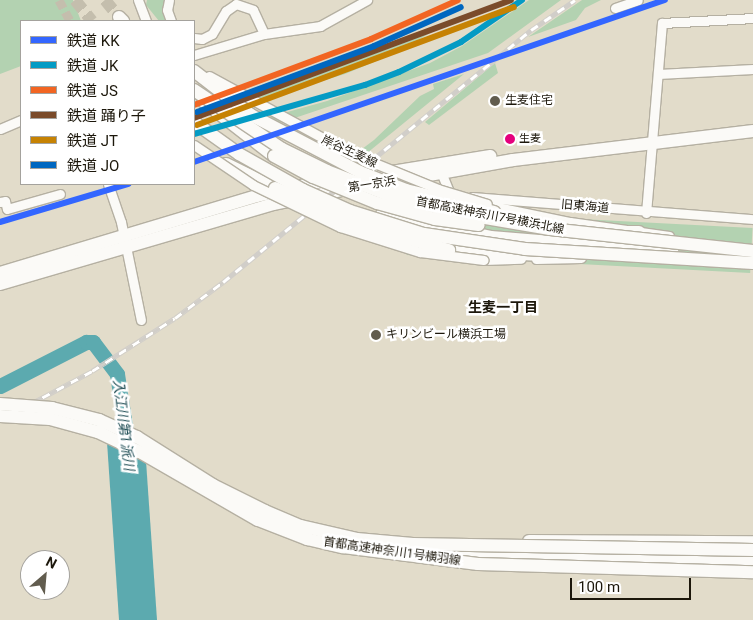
<!DOCTYPE html>
<meta charset="utf-8">
<style>
body{margin:0}
#map{position:relative;width:753px;height:620px;overflow:hidden;background:#e2dcca;font-family:Roboto,"Noto Sans JP",sans-serif}
div>[style]{position:absolute}
[style*='--x']{left:calc(var(--x)*1px);top:calc(var(--y)*1px);width:calc(var(--w)*1px);rotate:calc(var(--a)*1deg)}
.green>*{inset:0;background:#b3d2b1;transform-origin:0 0}
.water>*{inset:0;background:#5caaaf}
.river>*{height:15px;margin:-7.5px;padding:0 7.5px;transform-origin:7.5px;border-radius:7.5px;background:#5caaaf}
.minor-tunnel>*{height:9px;margin-top:-4.5px;transform-origin:0;background:repeating-linear-gradient(90deg,#c4bead 0 9px,transparent 0 13.5px)}
.highway-tunnel>*{height:12px;margin-top:-6px;transform-origin:0;background:repeating-linear-gradient(90deg,#c4bead 0 12px,transparent 0 18px)}
.roads{filter:drop-shadow(1px 0 #b5b0a2) drop-shadow(-1px 0 #b5b0a2) drop-shadow(0 1px #b5b0a2) drop-shadow(0 -1px #b5b0a2)}
.minor>*{height:9px;margin:-4.5px;padding:0 4.5px;transform-origin:4.5px;border-radius:4.5px;background:#fbfaf7}
.highway>*{height:12px;margin:-6px;padding:0 6px;transform-origin:6px;border-radius:6px;background:#fbfaf7}
.rail>*{height:4.5px;margin-top:-2.25px;transform-origin:0;background:repeating-linear-gradient(90deg,#fff 0 8px,#d1cec9 0 16px);box-sizing:border-box;border-block:1px solid #d1cec9}
.bridges{filter:drop-shadow(1px 0 #b5b0a2) drop-shadow(-1px 0 #b5b0a2) drop-shadow(0 1px #b5b0a2) drop-shadow(0 -1px #b5b0a2)}
.minor-bridge>*{height:9px;margin:-4.5px;padding:0 4.5px;transform-origin:4.5px;border-radius:4.5px;background:#fbfaf7}
.highway-bridge>*{height:12px;margin:-6px;padding:0 6px;transform-origin:6px;border-radius:6px;background:#fbfaf7}
.rail-1>*{height:6px;margin:-3px;padding:0 3px;transform-origin:3px;border-radius:3px;background:#36f}
.rail-2>*{height:6px;margin:-3px;padding:0 3px;transform-origin:3px;border-radius:3px;background:#049bc4}
.rail-3>*{height:6px;margin:-3px;padding:0 3px;transform-origin:3px;border-radius:3px;background:#f26522}
.rail-4>*{height:6px;margin:-3px;padding:0 3px;transform-origin:3px;border-radius:3px;background:#7a4b2a}
.rail-5>*{height:6px;margin:-3px;padding:0 3px;transform-origin:3px;border-radius:3px;background:#c68203}
.rail-6>*{height:6px;margin:-3px;padding:0 3px;transform-origin:3px;border-radius:3px;background:#0067c0}
.dots>*{width:14px;height:14px;translate:-50% -50%;box-sizing:border-box;border:2px solid #fff;border-radius:50%}
span{translate:-50% -50%;white-space:nowrap;text-align:center;line-height:1.15;-webkit-text-stroke:5px #fff;paint-order:stroke}
.bus-label{font-size:11px;color:#1c170b}
.left{translate:0 -50%;text-align:left}
.poi-label{font-size:12px;color:#1c170b}
.street-label{font-size:12px;color:#1c170b}
.neighbourhood-label{font-size:14px;color:#1c170b;font-weight:700}
.water-label{font-size:14px;color:#1e4c53;font-style:italic}
.legend{position:absolute;left:20px;top:20px;width:175px;height:165px;box-sizing:border-box;background:#fff;border:1px solid #a4a29d;margin:0;padding:6px 9px;list-style:none;font-size:15px;color:#1c170b}
.legend li{display:flex;align-items:center;gap:10px;height:25px}
.legend b{width:25px;border:1px solid #a4a29d}
.north{position:absolute;left:20px;top:550px;width:50px;height:50px;box-sizing:border-box;background:#fff;border:1px solid #a4a29d;border-radius:50%;rotate:27deg;font-size:14px;font-weight:700;line-height:20px;text-align:center;color:#1c170b}
.north::after{content:'';display:block;margin:auto;width:18px;height:22px;background:#615c4e;clip-path:polygon(50% 0,100% 100%,50% 72%,0 100%)}
.scale{position:absolute;left:570px;top:578px;width:121px;height:22px;box-sizing:border-box;border:2px solid #1c170b;border-top:0;padding-left:6px;font-size:15px;line-height:18px;white-space:nowrap;color:#1c170b;-webkit-text-stroke:4px #fff;paint-order:stroke}
</style>
<div id="map">
<div class="green">
<i style="clip-path:polygon(0 0,73px 0,81px 21px,21px 21px,21px 66px,0 74px)"></i>
<i style="clip-path:polygon(147px 0,165px 0,163px 14px,167px 21px,159px 21px,146px 5px)"></i>
<i style="clip-path:polygon(529px 0,561px 0,488px 53px,262px 129px,251px 122px,327px 101px,430px 63px,462px 46px)"></i>
<i style="clip-path:polygon(582px 0,601px 0,585px 8px,576px 20px,528px 37px)"></i>
<i style="clip-path:polygon(430px 33px,398px 52px,345px 74px,269px 97px,268px 103px,237px 111px,231px 107px)"></i>
<i style="clip-path:polygon(495px 63px,498px 73px,429px 125px,425px 122px)"></i>
<i style="clip-path:polygon(464px 74px,345px 171px,338px 167px,374px 140px,420px 96px,434px 89px,433px 84px)"></i>
<i style="left:409px;top:210px;width:344px;height:45px;rotate:3deg"></i>
</div>
<div class="water">
<i style="clip-path:polygon(107px 442px,146px 461px,157px 620px,119px 620px)"></i>
</div>
<div class="river">
<i style="--x:0;--y:386;--w:97;--a:-27.1"></i>
<i style="--x:86;--y:342;--w:7;--a:0"></i>
<i style="--x:93;--y:342;--w:40;--a:53"></i>
<i style="--x:117;--y:374;--w:72;--a:81.2"></i>
</div>
<div class="minor-tunnel">
<i style="--x:59;--y:0;--w:24;--a:62"></i>
</div>
<div class="highway-tunnel">
<i style="--x:75;--y:0;--w:27;--a:51"></i>
<i style="--x:105;--y:0;--w:22;--a:51"></i>
</div>
<div class="roads">
<div class="minor">
<i style="--x:138;--y:0;--w:22;--a:69"></i>
<i style="--x:169;--y:0;--w:10;--a:101"></i>
<i style="--x:167;--y:10;--w:12;--a:70"></i>
<i style="--x:615;--y:8;--w:24;--a:-19"></i>
<i style="--x:194;--y:38;--w:8;--a:7"></i>
<i style="--x:202;--y:39;--w:11;--a:-27"></i>
<i style="--x:212;--y:34;--w:27;--a:-59"></i>
<i style="--x:226;--y:11;--w:12;--a:-35"></i>
<i style="--x:236;--y:4;--w:18;--a:19"></i>
<i style="--x:253;--y:10;--w:26;--a:65"></i>
<i style="--x:194;--y:55;--w:73;--a:-16.7"></i>
<i style="--x:264;--y:34;--w:57;--a:-8.1"></i>
<i style="--x:320;--y:26;--w:54;--a:-29"></i>
<i style="--x:658;--y:74;--w:95;--a:-3"></i>
<i style="--x:0;--y:129;--w:23;--a:-23"></i>
<i style="--x:439;--y:167;--w:31;--a:68"></i>
<i style="--x:108;--y:184;--w:40;--a:71.1"></i>
<i style="--x:121;--y:222;--w:100;--a:78.5"></i>
<i style="--x:472;--y:197;--w:282;--a:4.5"></i>
<i style="--x:0;--y:202;--w:5;--a:-11"></i>
<i style="--x:5;--y:201;--w:8;--a:76"></i>
<i style="--x:7;--y:209;--w:55;--a:-15.8"></i>
<i style="--x:492;--y:206;--w:80;--a:11.6"></i>
<i style="--x:570;--y:222;--w:100;--a:8"></i>
<i style="--x:646;--y:213;--w:191;--a:-85.2"></i>
<i style="--x:662;--y:23;--w:91;--a:-3.1"></i>
<i style="--x:536;--y:259;--w:45;--a:-1.3"></i>
<i style="--x:484;--y:260;--w:37;--a:-2"></i>
</div>
<div class="highway">
<i style="--x:119;--y:17;--w:6;--a:45"></i>
<i style="--x:203;--y:101;--w:90;--a:37.8"></i>
<i style="--x:226;--y:164;--w:55;--a:26.1"></i>
<i style="--x:367;--y:176;--w:125;--a:-9.2"></i>
<i style="--x:384;--y:183;--w:131;--a:-10.1"></i>
<i style="--x:513;--y:160;--w:242;--a:-6.9"></i>
<i style="--x:382;--y:214;--w:111;--a:11.9"></i>
<i style="--x:491;--y:237;--w:182;--a:4.7"></i>
<i style="--x:618;--y:232;--w:21;--a:0"></i>
<i style="--x:449;--y:250;--w:92;--a:3.1"></i>
<i style="--x:0;--y:273;--w:268;--a:-16.7"></i>
<i style="--x:257;--y:196;--w:72;--a:-12.9"></i>
<i style="--x:0;--y:284;--w:284;--a:-16.3"></i>
<i style="--x:273;--y:204;--w:76;--a:-11.5"></i>
<i style="--x:529;--y:541;--w:224;--a:0.3"></i>
<i style="--x:456;--y:556;--w:297;--a:1.2"></i>
</div>
</div>
<div class="rail">
<i style="--x:0;--y:420;--w:104;--a:-28"></i>
<i style="--x:92;--y:371;--w:98;--a:-32.6"></i>
<i style="--x:175;--y:318;--w:60;--a:-36.9"></i>
<i style="--x:223;--y:282;--w:398;--a:-39.3"></i>
<i style="--x:531;--y:30;--w:53;--a:-34.3"></i>
</div>
<div class="bridges">
<div class="minor-bridge">
<i style="--x:209;--y:76;--w:161;--a:28.6"></i>
<i style="--x:350;--y:153;--w:95;--a:22.2"></i>
<i style="--x:438;--y:189;--w:51;--a:17"></i>
<i style="--x:194;--y:145;--w:71;--a:34.1"></i>
<i style="--x:253;--y:185;--w:97;--a:25.8"></i>
<i style="--x:340;--y:227;--w:84;--a:17.4"></i>
<i style="--x:420;--y:252;--w:64;--a:7.1"></i>
</div>
<div class="highway-bridge">
<i style="--x:194;--y:71;--w:72;--a:37.7"></i>
<i style="--x:251;--y:115;--w:123;--a:27.6"></i>
<i style="--x:360;--y:172;--w:49;--a:21.4"></i>
<i style="--x:406;--y:190;--w:91;--a:14"></i>
<i style="--x:194;--y:90;--w:106;--a:33.8"></i>
<i style="--x:282;--y:149;--w:50;--a:26.1"></i>
<i style="--x:327;--y:171;--w:72;--a:21.2"></i>
<i style="--x:394;--y:197;--w:70;--a:14"></i>
<i style="--x:462;--y:214;--w:89;--a:9.7"></i>
<i style="--x:550;--y:229;--w:204;--a:6.2"></i>
<i style="--x:194;--y:122;--w:55;--a:35.4"></i>
<i style="--x:239;--y:154;--w:73;--a:29.4"></i>
<i style="--x:303;--y:190;--w:51;--a:24.1"></i>
<i style="--x:350;--y:211;--w:77;--a:17.3"></i>
<i style="--x:424;--y:234;--w:102;--a:8.4"></i>
<i style="--x:525;--y:249;--w:228;--a:3.5"></i>
<i style="--x:274;--y:156;--w:44;--a:28.3"></i>
<i style="--x:313;--y:177;--w:69;--a:22.1"></i>
<i style="--x:377;--y:203;--w:60;--a:15.4"></i>
<i style="--x:435;--y:219;--w:44;--a:7.8"></i>
<i style="--x:275;--y:188;--w:85;--a:24.4"></i>
<i style="--x:352;--y:223;--w:101;--a:15.6"></i>
<i style="--x:0;--y:404;--w:52;--a:4.4"></i>
<i style="--x:52;--y:408;--w:49;--a:14.3"></i>
<i style="--x:99;--y:420;--w:42;--a:24.1"></i>
<i style="--x:137;--y:437;--w:90;--a:32.3"></i>
<i style="--x:213;--y:485;--w:58;--a:26.6"></i>
<i style="--x:265;--y:511;--w:39;--a:23"></i>
<i style="--x:301;--y:526;--w:57;--a:13.1"></i>
<i style="--x:357;--y:539;--w:56;--a:5.1"></i>
<i style="--x:413;--y:544;--w:340;--a:1"></i>
<i style="--x:0;--y:416;--w:50;--a:3.4"></i>
<i style="--x:50;--y:419;--w:50;--a:15.2"></i>
<i style="--x:98;--y:432;--w:47;--a:25.5"></i>
<i style="--x:140;--y:452;--w:136;--a:30"></i>
<i style="--x:258;--y:520;--w:53;--a:21.2"></i>
<i style="--x:307;--y:539;--w:37;--a:13"></i>
<i style="--x:343;--y:547;--w:136;--a:7.2"></i>
<i style="--x:478;--y:564;--w:275;--a:1.7"></i>
</div>
</div>
<div class="rail-1">
<i style="--x:194;--y:162;--w:498;--a:-19"></i>
<i style="--x:0;--y:222;--w:134;--a:-16.5"></i>
</div>
<div class="rail-2">
<i style="--x:194;--y:134;--w:178;--a:-16"></i>
<i style="--x:365;--y:85;--w:36;--a:-21"></i>
<i style="--x:399;--y:72;--w:69;--a:-25.8"></i>
<i style="--x:461;--y:42;--w:74;--a:-34.5"></i>
</div>
<div class="rail-3">
<i style="--x:194;--y:105;--w:189;--a:-20.4"></i>
<i style="--x:371;--y:39;--w:95;--a:-24.1"></i>
</div>
<div class="rail-4">
<i style="--x:194;--y:118;--w:338;--a:-20.4"></i>
</div>
<div class="rail-5">
<i style="--x:197;--y:125;--w:338;--a:-20.4"></i>
</div>
<div class="rail-6">
<i style="--x:197;--y:112;--w:189;--a:-20.4"></i>
<i style="--x:374;--y:46;--w:95;--a:-24.1"></i>
</div>
<div class="dots">
<i style="left:495px;top:101px;background:#615c4e"></i>
<i style="left:510px;top:139px;background:#e5007d"></i>
<i style="left:376px;top:335px;background:#615c4e"></i>
</div>
<div class="bus-label">
<span class="left" style="left:519px;top:139px">生麦</span>
</div>
<div class="poi-label">
<span class="left" style="left:505px;top:101px">生麦住宅</span>
<span class="left" style="left:386px;top:335px">キリンビール横浜工場</span>
</div>
<div class="street-label">
<span style="left:349px;top:152px;rotate:25deg">岸谷生麦線</span>
<span style="left:372px;top:185px;rotate:-9deg">第一京浜</span>
<span style="left:585px;top:207px;rotate:5deg">旧東海道</span>
<span style="left:490px;top:216px;rotate:11deg">首都高速神奈川7号横浜北線</span>
<span style="left:392px;top:552px;rotate:8deg">首都高速神奈川1号横羽線</span>
</div>
<div class="neighbourhood-label">
<span style="left:503px;top:307px">生麦一丁目</span>
</div>
<div class="water-label">
<span style="left:124px;top:425px;rotate:83deg">入江川第1派川</span>
</div>
<ul class="legend">
<li><b style="height:6px;background:#36f"></b>鉄道 KK</li>
<li><b style="height:6px;background:#049bc4"></b>鉄道 JK</li>
<li><b style="height:6px;background:#f26522"></b>鉄道 JS</li>
<li><b style="height:6px;background:#7a4b2a"></b>鉄道 踊り子</li>
<li><b style="height:6px;background:#c68203"></b>鉄道 JT</li>
<li><b style="height:6px;background:#0067c0"></b>鉄道 JO</li>
</ul>
<div class="north">N</div>
<div class="scale">100 m</div>
</div>
